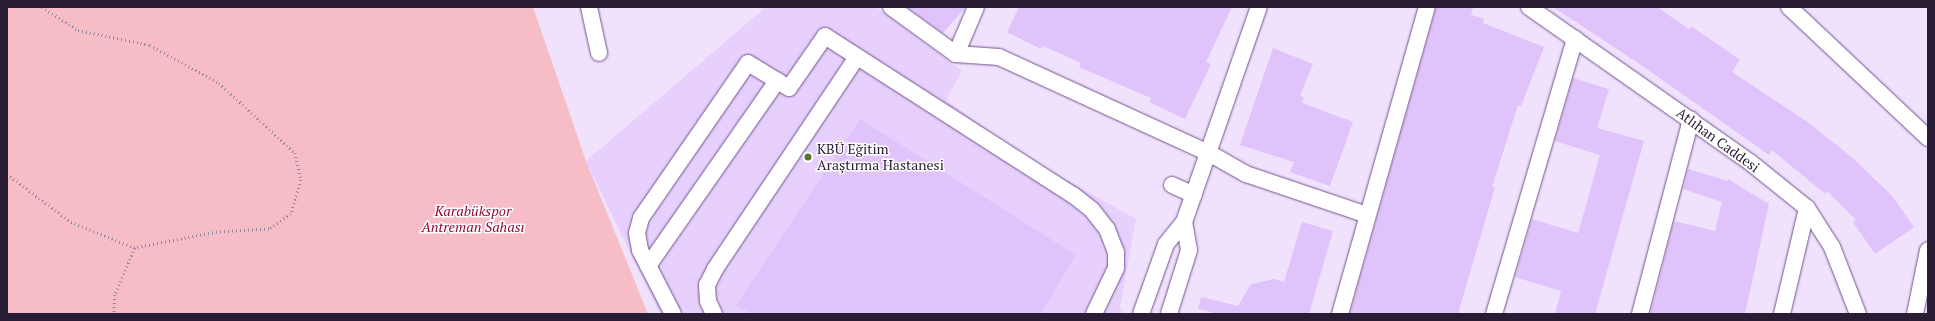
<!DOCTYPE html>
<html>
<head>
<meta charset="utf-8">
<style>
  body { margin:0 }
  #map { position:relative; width:1935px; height:321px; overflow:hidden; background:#f0e2fd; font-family:"PT Serif",serif }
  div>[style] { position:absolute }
  .built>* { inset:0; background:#e7d0fd }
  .green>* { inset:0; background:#f7bdc6 }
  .building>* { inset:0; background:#e0c3fa }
  .path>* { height:2.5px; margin-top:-1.25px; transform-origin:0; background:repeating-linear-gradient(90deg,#9688a3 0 1px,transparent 0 4px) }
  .roads { filter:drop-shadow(0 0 1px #73528e) drop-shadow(0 0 1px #73528e) }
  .minor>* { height:16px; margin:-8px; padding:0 8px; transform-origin:8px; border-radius:8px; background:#fff }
  .dots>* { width:11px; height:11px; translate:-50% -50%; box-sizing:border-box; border:2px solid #fff; border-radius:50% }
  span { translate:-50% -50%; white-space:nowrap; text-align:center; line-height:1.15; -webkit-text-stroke:3px #fff; paint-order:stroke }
  .street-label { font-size:14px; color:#291c35 }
  .poi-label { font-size:14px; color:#291c35 }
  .left { translate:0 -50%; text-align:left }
  .park-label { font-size:14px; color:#92083c; font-style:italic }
  .frame { position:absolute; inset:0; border:8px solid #291c35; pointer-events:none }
</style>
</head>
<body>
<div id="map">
  <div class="built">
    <div style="clip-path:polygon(766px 7px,876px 7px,962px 71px,946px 100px,1019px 153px,1136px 219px,1120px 307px,1123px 314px,660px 314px,586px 161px)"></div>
  </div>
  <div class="green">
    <div style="clip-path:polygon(7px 7px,533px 7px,586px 161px,648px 314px,7px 314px)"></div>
  </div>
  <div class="building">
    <div style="clip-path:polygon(966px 7px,943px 33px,907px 7px)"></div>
    <div style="clip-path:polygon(1019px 7px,1232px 7px,1206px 62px,1211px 64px,1185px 119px,1149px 102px,1151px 98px,1079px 67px,1081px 63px,1043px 46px,1041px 49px,1007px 32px)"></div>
    <div style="clip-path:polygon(1436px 7px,1473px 7px,1471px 15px,1484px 19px,1483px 23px,1544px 47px,1521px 106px,1518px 105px,1492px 187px,1495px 187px,1458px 314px,1355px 314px,1350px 313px)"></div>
    <div style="clip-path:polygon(1553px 7px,1657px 7px,1689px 29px,1691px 26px,1740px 60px,1732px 72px,1809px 123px,1854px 159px,1892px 196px,1914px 227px,1875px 254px,1853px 222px,1856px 220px,1827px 191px,1825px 194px,1772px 150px,1769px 155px,1644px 67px)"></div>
    <div style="clip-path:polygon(1273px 48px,1313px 64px,1300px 96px,1304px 97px,1302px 103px,1353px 122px,1330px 186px,1290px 172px,1294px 162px,1240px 145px)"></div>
    <div style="clip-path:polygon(1573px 78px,1609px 89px,1597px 128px,1644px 141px,1595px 314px,1555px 314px,1561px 291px,1515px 277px,1532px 219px,1578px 233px,1585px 209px,1600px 155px,1555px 141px)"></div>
    <div style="clip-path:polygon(860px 119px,1076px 255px,1041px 314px,751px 314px,736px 305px)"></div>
    <div style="clip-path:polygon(1688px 169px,1728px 181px,1728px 179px,1769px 204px,1745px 314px,1650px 314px,1674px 221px,1715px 231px,1722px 202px,1683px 189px)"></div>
    <div style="clip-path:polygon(1302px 222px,1333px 231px,1309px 314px,1219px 314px,1198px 309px,1201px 297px,1238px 306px,1251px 284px,1274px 279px,1284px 282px)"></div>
  </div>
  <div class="path">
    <div style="left:42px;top:7px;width:43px;rotate:32.6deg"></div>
    <div style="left:78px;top:30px;width:74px;rotate:11.8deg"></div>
    <div style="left:150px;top:45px;width:79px;rotate:28.8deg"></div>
    <div style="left:219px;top:83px;width:103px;rotate:42.6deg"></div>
    <div style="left:295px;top:153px;width:28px;rotate:77deg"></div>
    <div style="left:301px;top:180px;width:35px;rotate:106deg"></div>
    <div style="left:291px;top:214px;width:27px;rotate:146deg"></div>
    <div style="left:269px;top:229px;width:52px;rotate:176.7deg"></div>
    <div style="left:217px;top:232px;width:84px;rotate:169deg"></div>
    <div style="left:135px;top:248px;width:51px;rotate:113.1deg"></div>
    <div style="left:115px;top:295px;width:19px;rotate:93deg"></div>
    <div style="left:7px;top:174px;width:80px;rotate:36.9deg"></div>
    <div style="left:71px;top:222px;width:69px;rotate:22.1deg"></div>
  </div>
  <div class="roads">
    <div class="minor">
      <div style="left:589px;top:7px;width:47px;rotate:77.7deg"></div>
      <div style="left:891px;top:7px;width:80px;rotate:35.9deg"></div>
      <div style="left:956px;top:54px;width:43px;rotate:4deg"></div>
      <div style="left:999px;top:57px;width:231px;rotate:24.6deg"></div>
      <div style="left:1209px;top:153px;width:43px;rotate:29.6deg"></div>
      <div style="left:1246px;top:174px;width:128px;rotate:18.7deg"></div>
      <div style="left:1529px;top:7px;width:271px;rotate:35.1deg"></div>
      <div style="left:1751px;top:163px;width:72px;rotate:38.8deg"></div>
      <div style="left:1807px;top:208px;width:46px;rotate:57.3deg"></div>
      <div style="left:1832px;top:247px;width:72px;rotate:68.8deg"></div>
      <div style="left:1789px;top:7px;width:191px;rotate:43.3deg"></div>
      <div style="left:956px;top:54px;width:51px;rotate:-66.9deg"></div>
      <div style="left:1172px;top:185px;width:24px;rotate:24deg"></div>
      <div style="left:648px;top:266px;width:226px;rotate:-55.1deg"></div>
      <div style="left:673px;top:314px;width:72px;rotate:-117.3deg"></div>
      <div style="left:640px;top:250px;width:17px;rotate:-100deg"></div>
      <div style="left:637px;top:233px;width:16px;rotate:-75deg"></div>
      <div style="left:641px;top:218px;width:188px;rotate:-55.4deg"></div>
      <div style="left:748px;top:63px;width:48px;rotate:31.4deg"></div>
      <div style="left:789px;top:88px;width:63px;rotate:-55.3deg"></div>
      <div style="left:825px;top:36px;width:295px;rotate:32.7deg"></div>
      <div style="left:1073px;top:195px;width:24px;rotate:38deg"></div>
      <div style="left:1092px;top:210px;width:24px;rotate:52deg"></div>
      <div style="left:1107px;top:229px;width:25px;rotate:69deg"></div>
      <div style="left:1116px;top:252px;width:16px;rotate:90deg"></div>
      <div style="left:1116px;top:268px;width:51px;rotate:115.6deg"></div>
      <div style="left:714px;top:314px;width:14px;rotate:-115deg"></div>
      <div style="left:708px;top:301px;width:16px;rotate:-94deg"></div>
      <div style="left:707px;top:285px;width:18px;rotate:-63deg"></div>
      <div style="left:715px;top:269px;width:255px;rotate:-56.2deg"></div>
      <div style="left:1141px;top:314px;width:74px;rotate:-70.3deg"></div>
      <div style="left:1166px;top:244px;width:28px;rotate:-51deg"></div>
      <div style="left:1184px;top:222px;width:228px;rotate:-70.8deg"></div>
      <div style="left:1169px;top:314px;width:67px;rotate:-72.6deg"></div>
      <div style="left:1189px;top:250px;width:28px;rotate:-100deg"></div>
      <div style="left:1340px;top:314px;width:319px;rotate:-74.2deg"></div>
      <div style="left:1494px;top:314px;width:287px;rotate:-73.6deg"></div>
      <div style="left:1640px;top:314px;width:201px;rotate:-75.3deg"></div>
      <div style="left:1782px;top:314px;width:109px;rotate:-76.7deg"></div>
      <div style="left:1915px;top:314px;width:65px;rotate:-78.5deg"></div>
    </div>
  </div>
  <div class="dots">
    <div style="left:808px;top:157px;background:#58772d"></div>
  </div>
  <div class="street-label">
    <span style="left:1718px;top:140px;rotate:36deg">Atlıhan Caddesi</span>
  </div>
  <div class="poi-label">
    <span class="left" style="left:817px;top:157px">KBÜ Eğitim<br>Araştırma Hastanesi</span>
  </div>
  <div class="park-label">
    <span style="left:473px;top:219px">Karabükspor<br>Antreman Sahası</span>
  </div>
  <div class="frame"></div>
</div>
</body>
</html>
